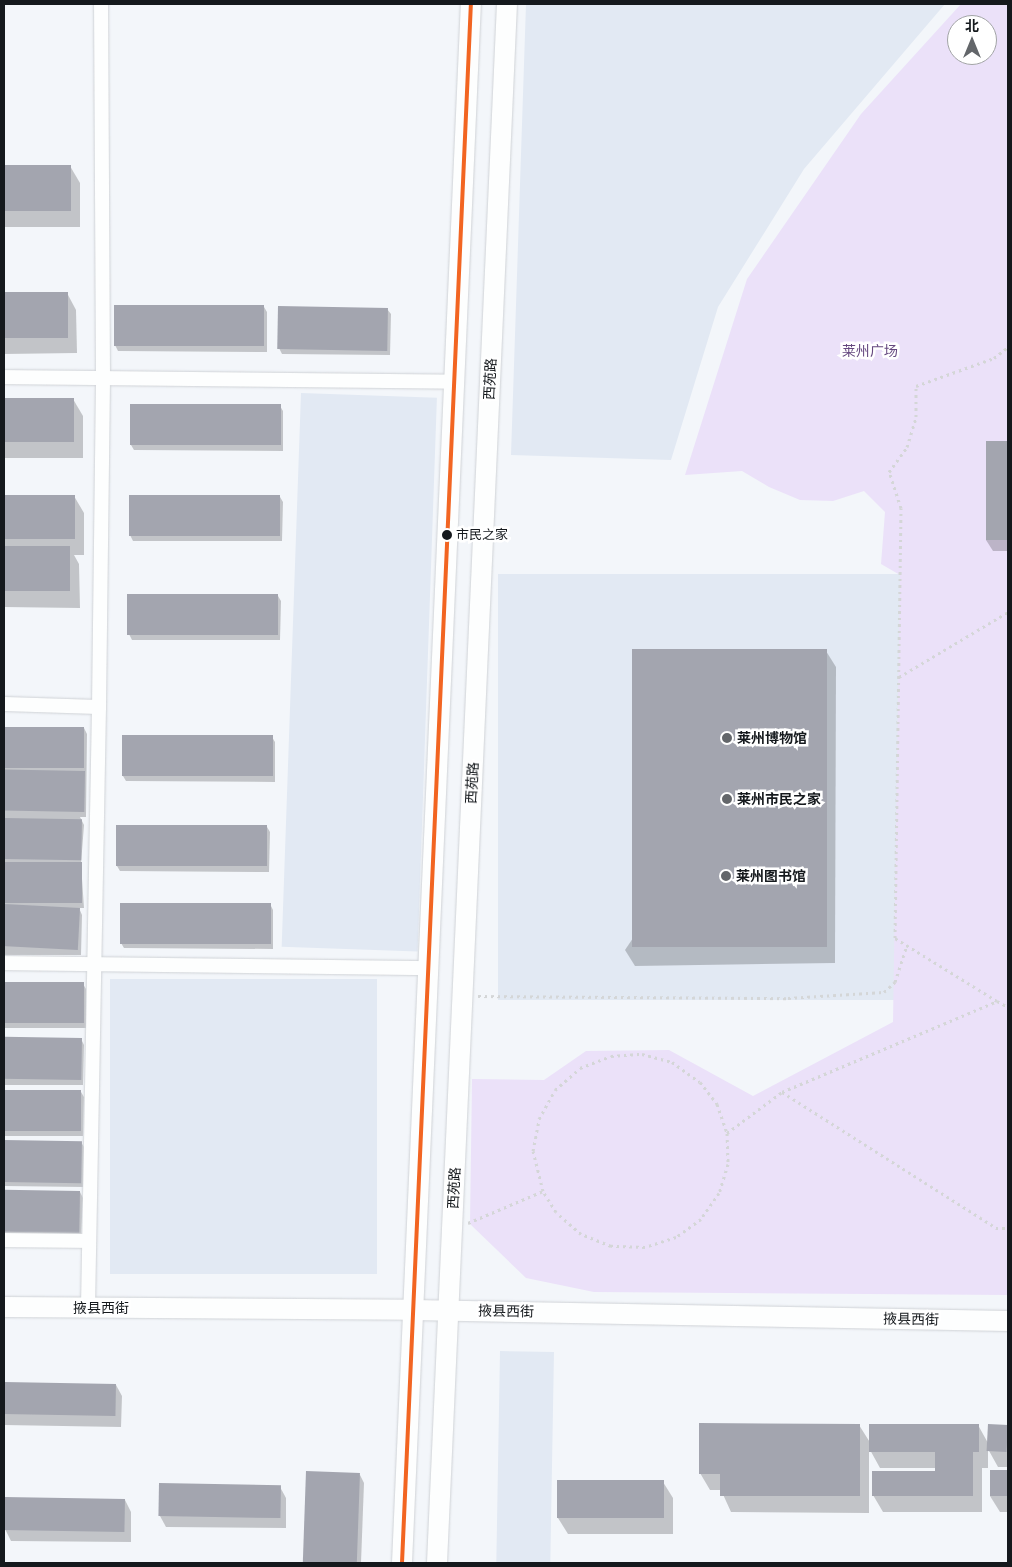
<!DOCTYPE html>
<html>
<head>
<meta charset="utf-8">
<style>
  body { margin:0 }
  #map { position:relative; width:1012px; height:1567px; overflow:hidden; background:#f3f6fa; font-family:"Roboto Condensed","Noto Sans SC",sans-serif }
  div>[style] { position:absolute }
  .built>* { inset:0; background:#e2e9f3; transform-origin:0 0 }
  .green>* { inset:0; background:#ebe1f9 }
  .shadow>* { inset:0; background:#0003 }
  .building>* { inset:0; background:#a3a5af; transform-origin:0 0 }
  .path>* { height:3px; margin-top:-1.5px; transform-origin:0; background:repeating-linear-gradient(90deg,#d4d6d7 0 2.5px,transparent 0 6.5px) }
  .roads { filter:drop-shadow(0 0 1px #cfd2d6) drop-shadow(0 0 1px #cfd2d6) }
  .street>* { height:14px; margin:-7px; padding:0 7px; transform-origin:7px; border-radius:7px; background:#fdfefe }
  .secondary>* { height:20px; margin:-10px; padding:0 10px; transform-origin:10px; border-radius:10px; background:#fdfefe }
  .bus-1>* { height:4px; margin:-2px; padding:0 2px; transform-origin:2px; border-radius:2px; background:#f26522 }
  .dots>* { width:14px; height:14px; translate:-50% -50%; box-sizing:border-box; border:2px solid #fff; border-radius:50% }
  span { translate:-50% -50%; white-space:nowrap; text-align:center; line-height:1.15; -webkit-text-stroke:5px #fff; paint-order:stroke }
  .bus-label { font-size:13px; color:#15191d }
  .left { translate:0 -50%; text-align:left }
  .park-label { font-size:14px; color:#65487f }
  .street-label { font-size:14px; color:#15191d }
  .poi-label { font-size:14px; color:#15191d; font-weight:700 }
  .frame { position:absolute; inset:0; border:5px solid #15191d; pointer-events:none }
  .north { position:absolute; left:947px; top:15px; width:50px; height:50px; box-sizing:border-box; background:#fff; border:1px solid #a1a3a5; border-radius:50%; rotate:0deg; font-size:14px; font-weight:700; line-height:20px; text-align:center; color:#15191d }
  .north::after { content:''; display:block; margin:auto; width:18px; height:22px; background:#63666a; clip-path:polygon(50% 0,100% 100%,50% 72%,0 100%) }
</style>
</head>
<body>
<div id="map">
  <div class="built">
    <div style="clip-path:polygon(526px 4px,945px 4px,804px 169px,718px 307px,671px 460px,511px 455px)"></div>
    <div style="left:301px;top:393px;width:136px;height:554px;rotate:2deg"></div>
    <div style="left:498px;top:574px;width:402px;height:426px"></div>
    <div style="left:110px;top:979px;width:267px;height:295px"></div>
    <div style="left:500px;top:1351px;width:54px;height:212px;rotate:1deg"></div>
  </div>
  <div class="green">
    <div style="clip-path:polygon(evenodd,961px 4px,1008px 4px,1008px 1295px,594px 1292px,526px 1278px,470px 1224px,472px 1079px,544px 1080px,586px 1051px,669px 1050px,753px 1096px,893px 1022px,900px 575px,881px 564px,885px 512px,864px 491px,833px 501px,800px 500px,769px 487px,742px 471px,685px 475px,747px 279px,861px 114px,961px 4px,957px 25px,987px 25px,987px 55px,957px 55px,957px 25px)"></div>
  </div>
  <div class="shadow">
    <div style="clip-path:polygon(70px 166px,80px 183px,80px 227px,4px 227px,4px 167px)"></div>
    <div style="clip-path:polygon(4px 293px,67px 293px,76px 310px,77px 353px,4px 354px)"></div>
    <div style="clip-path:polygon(264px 307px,267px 312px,267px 352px,118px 351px,115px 345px)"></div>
    <div style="clip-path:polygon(387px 309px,391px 314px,390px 355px,282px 354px,279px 348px)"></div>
    <div style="clip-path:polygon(4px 399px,73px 399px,83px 416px,83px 458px,4px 458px)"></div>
    <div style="clip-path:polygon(280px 406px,283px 411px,283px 451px,134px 450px,131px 445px)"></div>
    <div style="clip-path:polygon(987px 442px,1008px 442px,1008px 551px,993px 551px,986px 540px)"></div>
    <div style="clip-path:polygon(4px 496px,74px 496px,84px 513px,84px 555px,74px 555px,79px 564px,80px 608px,4px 607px)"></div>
    <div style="clip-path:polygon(280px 497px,283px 502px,282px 541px,133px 541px,130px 535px)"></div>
    <div style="clip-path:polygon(278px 596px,281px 601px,280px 640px,132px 640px,129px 634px)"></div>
    <div style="clip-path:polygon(826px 651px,836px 667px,835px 963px,635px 966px,625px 950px)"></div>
    <div style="clip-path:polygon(4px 728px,84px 728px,87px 734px,86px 817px,80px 817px,84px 825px,81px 864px,84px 908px,79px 908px,82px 915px,81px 955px,4px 955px)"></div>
    <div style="clip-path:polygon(272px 737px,275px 742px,275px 782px,126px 781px,123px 776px)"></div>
    <div style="clip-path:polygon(267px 827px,270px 832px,269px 872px,120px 871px,117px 866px)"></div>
    <div style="clip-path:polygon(270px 904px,273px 910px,273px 949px,124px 948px,121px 943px)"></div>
    <div style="clip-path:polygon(4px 983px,83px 984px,86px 989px,86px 1028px,4px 1028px)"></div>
    <div style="clip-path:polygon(81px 1039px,84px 1045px,83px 1085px,4px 1085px,4px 1040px)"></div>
    <div style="clip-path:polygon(4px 1091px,81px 1092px,84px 1097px,83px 1136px,4px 1136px)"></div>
    <div style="clip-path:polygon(4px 1142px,81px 1142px,84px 1147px,84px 1187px,4px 1186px)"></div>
    <div style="clip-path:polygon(80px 1192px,83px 1198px,81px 1238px,4px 1238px,4px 1193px)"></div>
    <div style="clip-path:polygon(4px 1383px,116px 1385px,122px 1396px,121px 1427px,4px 1425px)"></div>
    <div style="clip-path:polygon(859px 1425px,871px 1444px,978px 1425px,988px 1443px,989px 1426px,1008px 1426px,1008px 1467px,998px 1467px,988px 1449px,988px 1468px,982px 1468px,982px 1512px,883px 1512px,873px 1495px,937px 1472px,937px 1468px,880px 1468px,869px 1448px,869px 1513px,731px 1512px,721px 1490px,710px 1490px,700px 1473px)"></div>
    <div style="clip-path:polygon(991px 1471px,1008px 1471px,1008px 1512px,1000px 1512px,990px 1496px)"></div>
    <div style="clip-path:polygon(307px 1472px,360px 1475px,364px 1483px,361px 1563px,304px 1563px)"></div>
    <div style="clip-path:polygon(663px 1482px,673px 1498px,673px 1534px,568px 1534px,558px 1518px)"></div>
    <div style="clip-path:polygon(280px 1487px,286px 1498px,286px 1528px,166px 1527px,160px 1516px)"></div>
    <div style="clip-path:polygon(125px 1500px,131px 1512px,131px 1542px,11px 1541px,5px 1529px)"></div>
  </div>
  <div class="building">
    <div style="left:71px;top:165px;width:46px;height:67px;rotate:90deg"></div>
    <div style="left:4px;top:292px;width:64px;height:46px"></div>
    <div style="left:114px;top:305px;width:150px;height:41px"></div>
    <div style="left:278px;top:306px;width:110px;height:43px;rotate:1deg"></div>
    <div style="left:4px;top:398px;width:70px;height:44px"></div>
    <div style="left:130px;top:404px;width:151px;height:41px"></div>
    <div style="left:986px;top:441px;width:22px;height:99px"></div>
    <div style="left:4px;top:495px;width:71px;height:44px"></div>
    <div style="left:129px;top:495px;width:151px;height:41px"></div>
    <div style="left:4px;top:546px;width:66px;height:45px"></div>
    <div style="left:127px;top:594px;width:151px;height:41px"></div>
    <div style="left:827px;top:649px;width:298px;height:195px;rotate:90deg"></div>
    <div style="left:4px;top:727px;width:80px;height:41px"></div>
    <div style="left:122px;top:735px;width:151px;height:41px"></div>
    <div style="left:85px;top:771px;width:41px;height:81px;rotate:91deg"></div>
    <div style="left:4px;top:818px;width:78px;height:41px;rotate:1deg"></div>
    <div style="left:116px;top:825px;width:151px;height:41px"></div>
    <div style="left:4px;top:862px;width:78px;height:41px"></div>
    <div style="left:120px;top:903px;width:151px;height:41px"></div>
    <div style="left:80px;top:908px;width:42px;height:76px;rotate:93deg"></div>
    <div style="left:4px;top:982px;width:80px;height:41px"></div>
    <div style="left:82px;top:1038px;width:42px;height:78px;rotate:91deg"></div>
    <div style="left:4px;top:1090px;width:77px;height:41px"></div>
    <div style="left:4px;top:1140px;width:78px;height:42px;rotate:1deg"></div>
    <div style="left:80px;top:1191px;width:42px;height:76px;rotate:91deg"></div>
    <div style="left:4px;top:1382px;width:112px;height:32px;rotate:1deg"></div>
    <div style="clip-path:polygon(699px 1423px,860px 1424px,860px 1496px,720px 1496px,720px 1474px,699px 1474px)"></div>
    <div style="clip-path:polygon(869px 1424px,979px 1424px,979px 1452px,973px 1452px,973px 1496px,872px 1496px,872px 1471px,935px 1471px,935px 1452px,869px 1452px)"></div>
    <div style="left:988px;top:1424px;width:20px;height:27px;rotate:3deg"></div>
    <div style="left:990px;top:1470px;width:18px;height:26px"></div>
    <div style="left:306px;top:1471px;width:54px;height:92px;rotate:2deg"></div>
    <div style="left:557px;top:1480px;width:107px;height:38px"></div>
    <div style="left:159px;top:1483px;width:122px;height:33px;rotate:1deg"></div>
    <div style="left:4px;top:1497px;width:121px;height:33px;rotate:1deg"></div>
  </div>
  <div class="path">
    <div style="left:899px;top:677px;width:127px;rotate:-30.8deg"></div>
    <div style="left:478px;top:996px;width:310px;rotate:0.4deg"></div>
    <div style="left:788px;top:998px;width:96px;rotate:-3.6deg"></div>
    <div style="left:884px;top:992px;width:15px;rotate:-42deg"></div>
    <div style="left:895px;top:982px;width:39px;rotate:-72deg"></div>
    <div style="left:997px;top:1001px;width:120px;rotate:-148.3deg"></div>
    <div style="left:895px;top:938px;width:430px;rotate:-89.2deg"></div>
    <div style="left:901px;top:508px;width:38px;rotate:-108deg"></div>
    <div style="left:889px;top:472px;width:31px;rotate:-54deg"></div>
    <div style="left:907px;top:447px;width:31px;rotate:-73deg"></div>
    <div style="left:916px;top:417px;width:31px;rotate:-90deg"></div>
    <div style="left:916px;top:386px;width:83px;rotate:-19.7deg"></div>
    <div style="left:994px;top:358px;width:18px;rotate:-38deg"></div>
    <div style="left:782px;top:1092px;width:233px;rotate:-22.9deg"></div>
    <div style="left:997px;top:1001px;width:13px;rotate:29deg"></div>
    <div style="left:727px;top:1133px;width:69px;rotate:-36.7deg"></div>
    <div style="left:782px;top:1092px;width:254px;rotate:32.4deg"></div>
    <div style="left:996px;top:1228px;width:12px"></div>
    <div style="left:468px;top:1223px;width:82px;rotate:-23.1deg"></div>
    <div style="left:543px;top:1191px;width:41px;rotate:-104deg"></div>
    <div style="left:533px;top:1151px;width:33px;rotate:-79deg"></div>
    <div style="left:539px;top:1119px;width:33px;rotate:-61deg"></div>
    <div style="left:555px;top:1090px;width:33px;rotate:-41deg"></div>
    <div style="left:580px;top:1068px;width:33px;rotate:-21deg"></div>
    <div style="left:611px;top:1056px;width:31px;rotate:-4deg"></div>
    <div style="left:642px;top:1054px;width:31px;rotate:15deg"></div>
    <div style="left:672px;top:1062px;width:34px;rotate:36deg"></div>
    <div style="left:700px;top:1082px;width:28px;rotate:52deg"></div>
    <div style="left:717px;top:1104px;width:31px;rotate:71deg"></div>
    <div style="left:727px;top:1133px;width:31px;rotate:88deg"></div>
    <div style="left:728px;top:1164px;width:30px;rotate:107deg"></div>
    <div style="left:719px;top:1193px;width:32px;rotate:125deg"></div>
    <div style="left:701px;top:1219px;width:31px;rotate:144deg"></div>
    <div style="left:676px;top:1237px;width:33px;rotate:162deg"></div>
    <div style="left:645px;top:1247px;width:34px;rotate:-178deg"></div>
    <div style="left:611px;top:1246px;width:32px;rotate:-158deg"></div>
    <div style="left:581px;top:1234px;width:33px;rotate:-139deg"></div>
    <div style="left:556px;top:1212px;width:25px;rotate:-122deg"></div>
  </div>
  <div class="roads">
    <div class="street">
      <div style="left:4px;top:377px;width:450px;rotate:0.6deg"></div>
      <div style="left:4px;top:704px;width:95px;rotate:1.8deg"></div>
      <div style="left:99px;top:707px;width:601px;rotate:91.05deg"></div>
      <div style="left:99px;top:707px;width:329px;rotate:-89.3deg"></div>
      <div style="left:103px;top:378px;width:374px;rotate:-90.3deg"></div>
      <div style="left:4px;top:963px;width:424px;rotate:0.7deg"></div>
      <div style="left:4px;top:1240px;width:85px;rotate:0.7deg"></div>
    </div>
    <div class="secondary">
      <div style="left:4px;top:1307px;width:409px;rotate:0.4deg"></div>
      <div style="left:413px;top:1310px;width:595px;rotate:1.06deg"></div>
      <div style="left:402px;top:1563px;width:1561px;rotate:-87.47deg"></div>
      <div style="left:437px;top:1563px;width:1561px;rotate:-87.43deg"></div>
    </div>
  </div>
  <div class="bus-1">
    <div style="left:402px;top:1563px;width:1561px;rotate:-87.47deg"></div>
  </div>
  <div class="dots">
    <div style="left:447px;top:535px;background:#15191d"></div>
    <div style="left:727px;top:738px;background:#63666a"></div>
    <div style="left:727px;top:799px;background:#63666a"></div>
    <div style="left:726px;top:876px;background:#63666a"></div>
  </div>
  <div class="bus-label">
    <span class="left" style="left:456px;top:535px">市民之家</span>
  </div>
  <div class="park-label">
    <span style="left:870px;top:351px">莱州广场</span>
  </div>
  <div class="street-label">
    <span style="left:490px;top:379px;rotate:-87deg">西苑路</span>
    <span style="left:472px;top:783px;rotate:-87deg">西苑路</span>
    <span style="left:454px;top:1188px;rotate:-87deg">西苑路</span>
    <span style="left:101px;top:1308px">掖县西街</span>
    <span style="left:506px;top:1311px;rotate:1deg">掖县西街</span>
    <span style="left:911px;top:1319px;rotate:1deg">掖县西街</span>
  </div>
  <div class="poi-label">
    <span class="left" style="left:737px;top:738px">莱州博物馆</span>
    <span class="left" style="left:737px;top:799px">莱州市民之家</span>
    <span class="left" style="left:736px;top:876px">莱州图书馆</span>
  </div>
  <div class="frame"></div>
  <div class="north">北</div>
</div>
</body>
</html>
